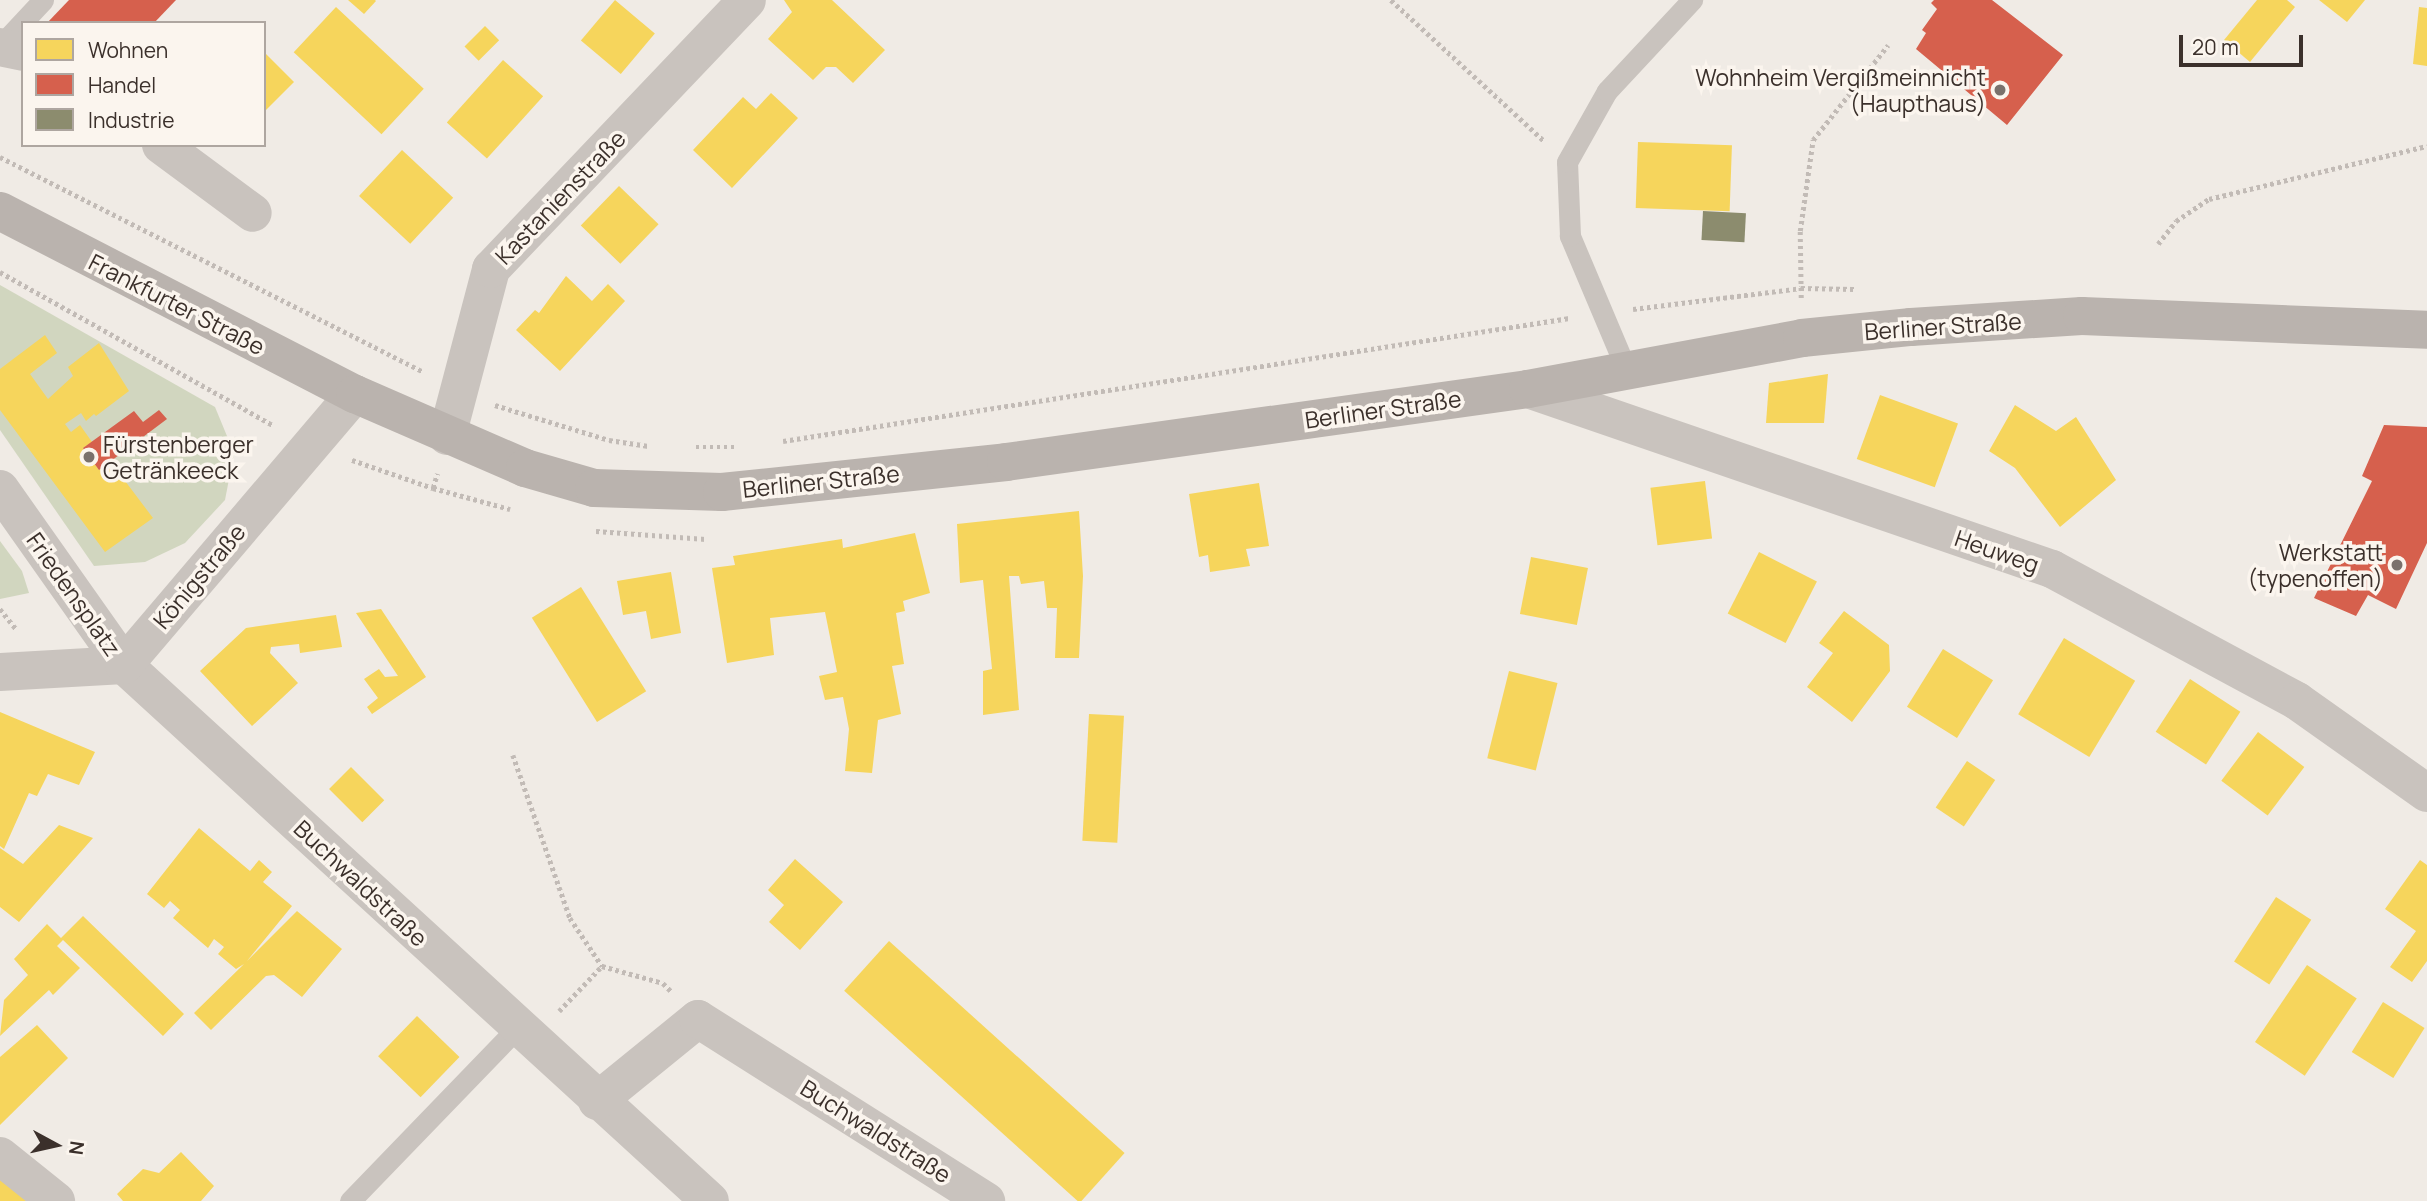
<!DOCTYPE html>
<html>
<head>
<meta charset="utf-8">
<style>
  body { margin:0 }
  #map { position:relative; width:2427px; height:1201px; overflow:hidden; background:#f0ebe5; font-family:Manrope,sans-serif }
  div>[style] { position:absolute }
  .green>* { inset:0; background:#d1d6bf }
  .homes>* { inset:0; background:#f6d55c; transform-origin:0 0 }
  .shops>* { inset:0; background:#d6604d }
  .industry>* { inset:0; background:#8c8c6e; transform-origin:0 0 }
  .path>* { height:4.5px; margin-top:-2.25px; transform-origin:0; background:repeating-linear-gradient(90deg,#c2bbb6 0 3.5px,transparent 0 7px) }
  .service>* { height:21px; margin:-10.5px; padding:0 10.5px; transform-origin:10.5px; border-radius:10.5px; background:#c9c3be }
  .minor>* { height:38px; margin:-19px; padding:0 19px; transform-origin:19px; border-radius:19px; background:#c9c3be }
  .secondary>* { height:38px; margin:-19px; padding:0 19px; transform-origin:19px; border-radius:19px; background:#bab3ae }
  .dots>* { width:19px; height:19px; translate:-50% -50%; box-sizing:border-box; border:4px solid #fbf5ee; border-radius:50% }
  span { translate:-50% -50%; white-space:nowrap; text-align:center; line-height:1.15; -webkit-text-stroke:7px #fbf5ee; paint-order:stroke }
  .poi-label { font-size:23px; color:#3b302b }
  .right { translate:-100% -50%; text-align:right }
  .left { translate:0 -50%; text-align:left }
  .street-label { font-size:23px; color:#3b302b }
  .legend { position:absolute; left:21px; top:21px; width:245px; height:126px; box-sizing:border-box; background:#fbf5ee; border:2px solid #aea6a0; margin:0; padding:9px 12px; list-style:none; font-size:21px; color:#3b302b }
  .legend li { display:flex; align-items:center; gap:14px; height:35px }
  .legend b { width:35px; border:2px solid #aea6a0 }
  .north { position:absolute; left:21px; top:1110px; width:70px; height:70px; -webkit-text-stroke:5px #fbf5ee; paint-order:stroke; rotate:98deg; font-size:19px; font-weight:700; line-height:28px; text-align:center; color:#3b302b }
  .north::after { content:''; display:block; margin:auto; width:24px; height:32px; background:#3b302b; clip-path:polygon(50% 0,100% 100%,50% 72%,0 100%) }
  .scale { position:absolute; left:2179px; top:35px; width:124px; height:32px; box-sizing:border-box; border:4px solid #3b302b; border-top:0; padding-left:9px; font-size:21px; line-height:24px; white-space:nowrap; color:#3b302b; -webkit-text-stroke:5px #fbf5ee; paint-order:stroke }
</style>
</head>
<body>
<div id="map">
  <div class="green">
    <div style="clip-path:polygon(0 285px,215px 407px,234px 453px,225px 500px,185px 543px,145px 562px,94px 566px,0 430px)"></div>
    <div style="clip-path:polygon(0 541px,22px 571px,29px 593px,0 599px)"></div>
  </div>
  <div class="homes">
    <div style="clip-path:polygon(348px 0,375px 0,376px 1px,364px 14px)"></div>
    <div style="left:615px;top:0;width:52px;height:53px;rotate:40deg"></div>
    <div style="clip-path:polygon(784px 0,832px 0,885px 50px,853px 83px,836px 67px,826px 67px,813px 80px,768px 39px,792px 12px)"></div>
    <div style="clip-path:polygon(2257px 0,2287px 0,2295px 7px,2250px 62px,2224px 40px)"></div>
    <div style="clip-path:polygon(2319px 0,2365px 0,2347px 22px)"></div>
    <div style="left:336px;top:7px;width:120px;height:62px;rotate:43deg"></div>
    <div style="clip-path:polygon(2419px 7px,2427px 8px,2427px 66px,2413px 64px)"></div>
    <div style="left:485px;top:26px;width:20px;height:29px;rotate:45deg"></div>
    <div style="clip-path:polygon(264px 52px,294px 82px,264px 112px)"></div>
    <div style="left:503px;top:60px;width:54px;height:84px;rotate:42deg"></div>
    <div style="clip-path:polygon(771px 93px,798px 118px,732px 188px,693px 150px,743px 97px,756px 109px)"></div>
    <div style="left:1638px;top:142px;width:94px;height:66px;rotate:2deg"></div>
    <div style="left:402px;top:150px;width:70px;height:63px;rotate:43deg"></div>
    <div style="left:619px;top:186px;width:55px;height:55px;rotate:44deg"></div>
    <div style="clip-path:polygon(566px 276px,592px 301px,608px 284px,625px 301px,560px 371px,516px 330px,535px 310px,539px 313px)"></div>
    <div style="clip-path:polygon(45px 335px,57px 353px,30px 374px,48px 399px,73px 376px,68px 367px,99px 343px,129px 391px,96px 416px,94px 414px,86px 421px,81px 413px,65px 424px,71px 432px,80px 425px,92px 442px,83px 448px,99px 470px,110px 461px,153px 518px,105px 552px,0 410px,0 369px)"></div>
    <div style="clip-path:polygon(1828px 374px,1824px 423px,1766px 423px,1769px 383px)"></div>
    <div style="left:1880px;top:395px;width:83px;height:68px;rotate:20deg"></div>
    <div style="clip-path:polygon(2015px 405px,2056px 431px,2076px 417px,2116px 480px,2060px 527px,2015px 468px,1989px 451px)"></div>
    <div style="left:1705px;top:481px;width:58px;height:55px;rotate:83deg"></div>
    <div style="clip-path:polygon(1259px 483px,1269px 546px,1246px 549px,1250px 566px,1210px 572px,1208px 555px,1199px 557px,1189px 494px)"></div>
    <div style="clip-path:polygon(1079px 511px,1083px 576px,1079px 658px,1055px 658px,1057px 608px,1047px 608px,1044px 581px,1021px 584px,1019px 576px,1009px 576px,1019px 710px,983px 715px,983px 671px,992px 669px,983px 580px,960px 583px,957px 524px)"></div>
    <div style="clip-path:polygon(915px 533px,930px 593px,903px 601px,905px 611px,896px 613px,904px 664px,892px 666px,901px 714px,878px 720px,872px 773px,845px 771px,849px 729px,843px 697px,825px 700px,819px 676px,837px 672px,825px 612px,770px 618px,774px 655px,727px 663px,712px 568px,735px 565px,733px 556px,842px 539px,843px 548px)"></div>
    <div style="left:1759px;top:552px;width:65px;height:69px;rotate:27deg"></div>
    <div style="left:1531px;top:557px;width:58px;height:58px;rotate:11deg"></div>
    <div style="clip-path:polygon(671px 572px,681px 633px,651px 639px,646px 611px,623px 615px,617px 581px)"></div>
    <div style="left:581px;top:587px;width:123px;height:58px;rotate:58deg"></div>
    <div style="clip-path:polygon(381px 609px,426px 677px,372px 714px,367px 707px,378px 698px,364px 679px,379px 669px,385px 677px,398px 676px,356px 613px)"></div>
    <div style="clip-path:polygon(1844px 611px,1889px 645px,1890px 671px,1852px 722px,1807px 687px,1833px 653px,1819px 643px)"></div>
    <div style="clip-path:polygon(336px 615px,342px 647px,300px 653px,299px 644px,271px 647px,270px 653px,298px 683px,252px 726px,200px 671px,246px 628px)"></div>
    <div style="left:2064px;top:638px;width:83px;height:89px;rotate:31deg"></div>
    <div style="left:1943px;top:649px;width:59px;height:68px;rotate:32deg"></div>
    <div style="left:1509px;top:671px;width:50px;height:90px;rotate:14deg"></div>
    <div style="left:2190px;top:679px;width:60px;height:63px;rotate:33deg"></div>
    <div style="clip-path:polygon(0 712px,95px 752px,79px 785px,48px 774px,37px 796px,29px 793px,4px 849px,0 846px)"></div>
    <div style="left:1089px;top:714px;width:35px;height:127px;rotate:3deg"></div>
    <div style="left:2258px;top:732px;width:58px;height:61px;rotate:37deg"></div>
    <div style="left:1967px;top:761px;width:34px;height:56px;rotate:34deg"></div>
    <div style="left:351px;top:767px;width:47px;height:31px;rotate:45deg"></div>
    <div style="clip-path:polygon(59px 825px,93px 838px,19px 922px,0 907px,0 848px,23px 864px)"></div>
    <div style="clip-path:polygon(199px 828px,250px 871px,259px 860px,272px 872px,263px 882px,292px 906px,247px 961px,297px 911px,342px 949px,302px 997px,274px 975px,266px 976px,211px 1030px,194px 1013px,244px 964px,236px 969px,218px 954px,224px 947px,214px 939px,208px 948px,173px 918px,180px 910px,170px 901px,164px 908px,147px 894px)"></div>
    <div style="clip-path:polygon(795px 859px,843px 902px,800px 950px,769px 922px,784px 905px,768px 890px)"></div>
    <div style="clip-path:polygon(2420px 860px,2427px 865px,2427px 961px,2412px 982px,2390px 967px,2416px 931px,2385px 909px)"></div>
    <div style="left:2276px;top:897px;width:42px;height:77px;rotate:33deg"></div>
    <div style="clip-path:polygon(83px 916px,184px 1014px,163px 1036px,63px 940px,57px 946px,80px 968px,53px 995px,49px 990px,0 1036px,4px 1000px,28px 975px,14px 959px,47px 924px,61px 938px)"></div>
    <div style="left:889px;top:941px;width:317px;height:67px;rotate:42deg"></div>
    <div style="left:2307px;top:965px;width:60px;height:93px;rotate:34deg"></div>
    <div style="left:2383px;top:1002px;width:49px;height:59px;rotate:32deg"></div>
    <div style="left:417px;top:1016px;width:59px;height:56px;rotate:44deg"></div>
    <div style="clip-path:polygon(37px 1025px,68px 1058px,0 1125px,0 1057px)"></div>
    <div style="clip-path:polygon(181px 1152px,214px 1186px,201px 1201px,123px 1201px,117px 1194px,143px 1169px,159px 1173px)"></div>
    <div style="clip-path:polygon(0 1171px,33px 1201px,0 1201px)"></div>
  </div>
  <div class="shops">
    <div style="clip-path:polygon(69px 0,176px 0,154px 23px,47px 23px)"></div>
    <div style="clip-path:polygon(1934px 0,1992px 0,2063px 55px,2007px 125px,1916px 49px,1926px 33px,1922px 30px,1937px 9px,1931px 3px)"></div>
    <div style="clip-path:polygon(159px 410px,167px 419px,99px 470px,83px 448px,134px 411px,143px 422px)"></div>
    <div style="clip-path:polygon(2384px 425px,2427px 427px,2427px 543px,2396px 609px,2368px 595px,2356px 616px,2314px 598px,2372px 481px,2362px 476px)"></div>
  </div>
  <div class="industry">
    <div style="left:1703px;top:211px;width:43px;height:29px;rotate:3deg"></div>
  </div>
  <div class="path">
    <div style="left:1391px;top:0;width:207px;rotate:42.6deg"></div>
    <div style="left:0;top:157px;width:475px;rotate:26.9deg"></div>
    <div style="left:2158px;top:244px;width:29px;rotate:-52deg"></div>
    <div style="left:2176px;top:221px;width:40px;rotate:-34deg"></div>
    <div style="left:2209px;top:199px;width:224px;rotate:-13.7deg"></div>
    <div style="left:0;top:272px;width:314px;rotate:29.3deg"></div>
    <div style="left:1801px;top:298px;width:67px;rotate:-90.9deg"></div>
    <div style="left:1800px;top:231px;width:92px;rotate:-81.9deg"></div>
    <div style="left:1813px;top:140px;width:121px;rotate:-51.7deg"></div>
    <div style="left:1633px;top:309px;width:169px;rotate:-7.1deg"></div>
    <div style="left:1801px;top:288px;width:53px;rotate:1.1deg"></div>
    <div style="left:495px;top:405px;width:119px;rotate:17.1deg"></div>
    <div style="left:609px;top:440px;width:40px;rotate:8.5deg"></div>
    <div style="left:783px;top:441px;width:796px;rotate:-8.89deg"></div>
    <div style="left:696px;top:447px;width:40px"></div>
    <div style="left:352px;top:460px;width:86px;rotate:19.1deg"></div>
    <div style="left:433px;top:488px;width:15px;rotate:-74deg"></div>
    <div style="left:433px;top:488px;width:80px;rotate:15.3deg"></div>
    <div style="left:596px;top:531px;width:110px;rotate:4.2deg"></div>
    <div style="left:0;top:609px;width:27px;rotate:51deg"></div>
    <div style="left:513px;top:755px;width:173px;rotate:70.7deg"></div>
    <div style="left:570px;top:918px;width:58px;rotate:56.3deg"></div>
    <div style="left:602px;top:966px;width:63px;rotate:15.6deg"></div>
    <div style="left:663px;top:983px;width:11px;rotate:45deg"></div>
    <div style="left:559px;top:1011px;width:62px;rotate:-46.3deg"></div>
  </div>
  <div class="service">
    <div style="left:0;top:46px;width:63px;rotate:-46.9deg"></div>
    <div style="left:1627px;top:371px;width:147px;rotate:-112.9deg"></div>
    <div style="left:1570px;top:236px;width:74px;rotate:-92.3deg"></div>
    <div style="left:1567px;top:162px;width:81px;rotate:-60.6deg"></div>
    <div style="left:1607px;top:91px;width:125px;rotate:-47deg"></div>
    <div style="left:350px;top:1201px;width:242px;rotate:-46deg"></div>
  </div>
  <div class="minor">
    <div style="left:0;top:47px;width:24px;rotate:12deg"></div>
    <div style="left:161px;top:145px;width:114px;rotate:36.5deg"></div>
    <div style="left:1528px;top:389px;width:554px;rotate:18.96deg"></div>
    <div style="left:2052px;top:569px;width:278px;rotate:28.3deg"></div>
    <div style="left:2297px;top:701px;width:159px;rotate:35.3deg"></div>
    <div style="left:447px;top:436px;width:173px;rotate:-75.2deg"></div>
    <div style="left:491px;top:269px;width:371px;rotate:-46.4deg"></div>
    <div style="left:0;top:489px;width:215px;rotate:54.8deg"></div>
    <div style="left:124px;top:665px;width:794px;rotate:42.45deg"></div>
    <div style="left:0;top:672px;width:124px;rotate:-3.2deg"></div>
    <div style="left:124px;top:665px;width:356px;rotate:-49.6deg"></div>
    <div style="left:597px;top:1101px;width:130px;rotate:-39.1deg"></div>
    <div style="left:698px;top:1019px;width:341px;rotate:32.3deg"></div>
    <div style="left:0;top:1156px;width:72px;rotate:38.8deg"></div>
  </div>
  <div class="secondary">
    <div style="left:0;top:211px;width:399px;rotate:27.3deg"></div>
    <div style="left:355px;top:394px;width:185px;rotate:23.5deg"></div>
    <div style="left:525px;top:468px;width:72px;rotate:16.2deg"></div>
    <div style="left:594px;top:488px;width:128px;rotate:1.8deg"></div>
    <div style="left:722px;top:492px;width:286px;rotate:-6deg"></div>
    <div style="left:1006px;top:462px;width:527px;rotate:-7.96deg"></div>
    <div style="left:1528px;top:389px;width:279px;rotate:-10.5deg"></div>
    <div style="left:1802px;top:338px;width:110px;rotate:-5.8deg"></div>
    <div style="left:1911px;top:327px;width:171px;rotate:-3.7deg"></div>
    <div style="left:2082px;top:316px;width:345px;rotate:2.3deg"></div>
  </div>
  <div class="dots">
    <div style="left:2000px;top:90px;background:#7a716c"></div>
    <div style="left:89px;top:457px;background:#7a716c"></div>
    <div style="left:2397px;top:565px;background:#7a716c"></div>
  </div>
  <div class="poi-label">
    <span class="right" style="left:1986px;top:90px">Wohnheim Vergißmeinnicht<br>(Haupthaus)</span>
    <span class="left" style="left:103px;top:457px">Fürstenberger<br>Getränkeeck</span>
    <span class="right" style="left:2383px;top:565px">Werkstatt<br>(typenoffen)</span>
  </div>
  <div class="street-label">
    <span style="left:560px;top:197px;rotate:-46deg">Kastanienstraße</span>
    <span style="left:177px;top:304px;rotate:27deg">Frankfurter Straße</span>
    <span style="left:1943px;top:326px;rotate:-4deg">Berliner Straße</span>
    <span style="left:1383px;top:409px;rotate:-8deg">Berliner Straße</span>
    <span style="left:821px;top:481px;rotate:-6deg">Berliner Straße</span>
    <span style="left:1997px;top:551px;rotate:19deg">Heuweg</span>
    <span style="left:199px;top:576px;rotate:-50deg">Königstraße</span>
    <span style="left:74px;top:594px;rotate:55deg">Friedensplatz</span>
    <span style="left:361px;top:883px;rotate:43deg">Buchwaldstraße</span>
    <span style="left:876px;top:1131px;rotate:32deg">Buchwaldstraße</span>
  </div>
  <ul class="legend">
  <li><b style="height:19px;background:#f6d55c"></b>Wohnen</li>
  <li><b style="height:19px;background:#d6604d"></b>Handel</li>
  <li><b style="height:19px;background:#8c8c6e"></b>Industrie</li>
  </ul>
  <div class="north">N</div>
  <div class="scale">20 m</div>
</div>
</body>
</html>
